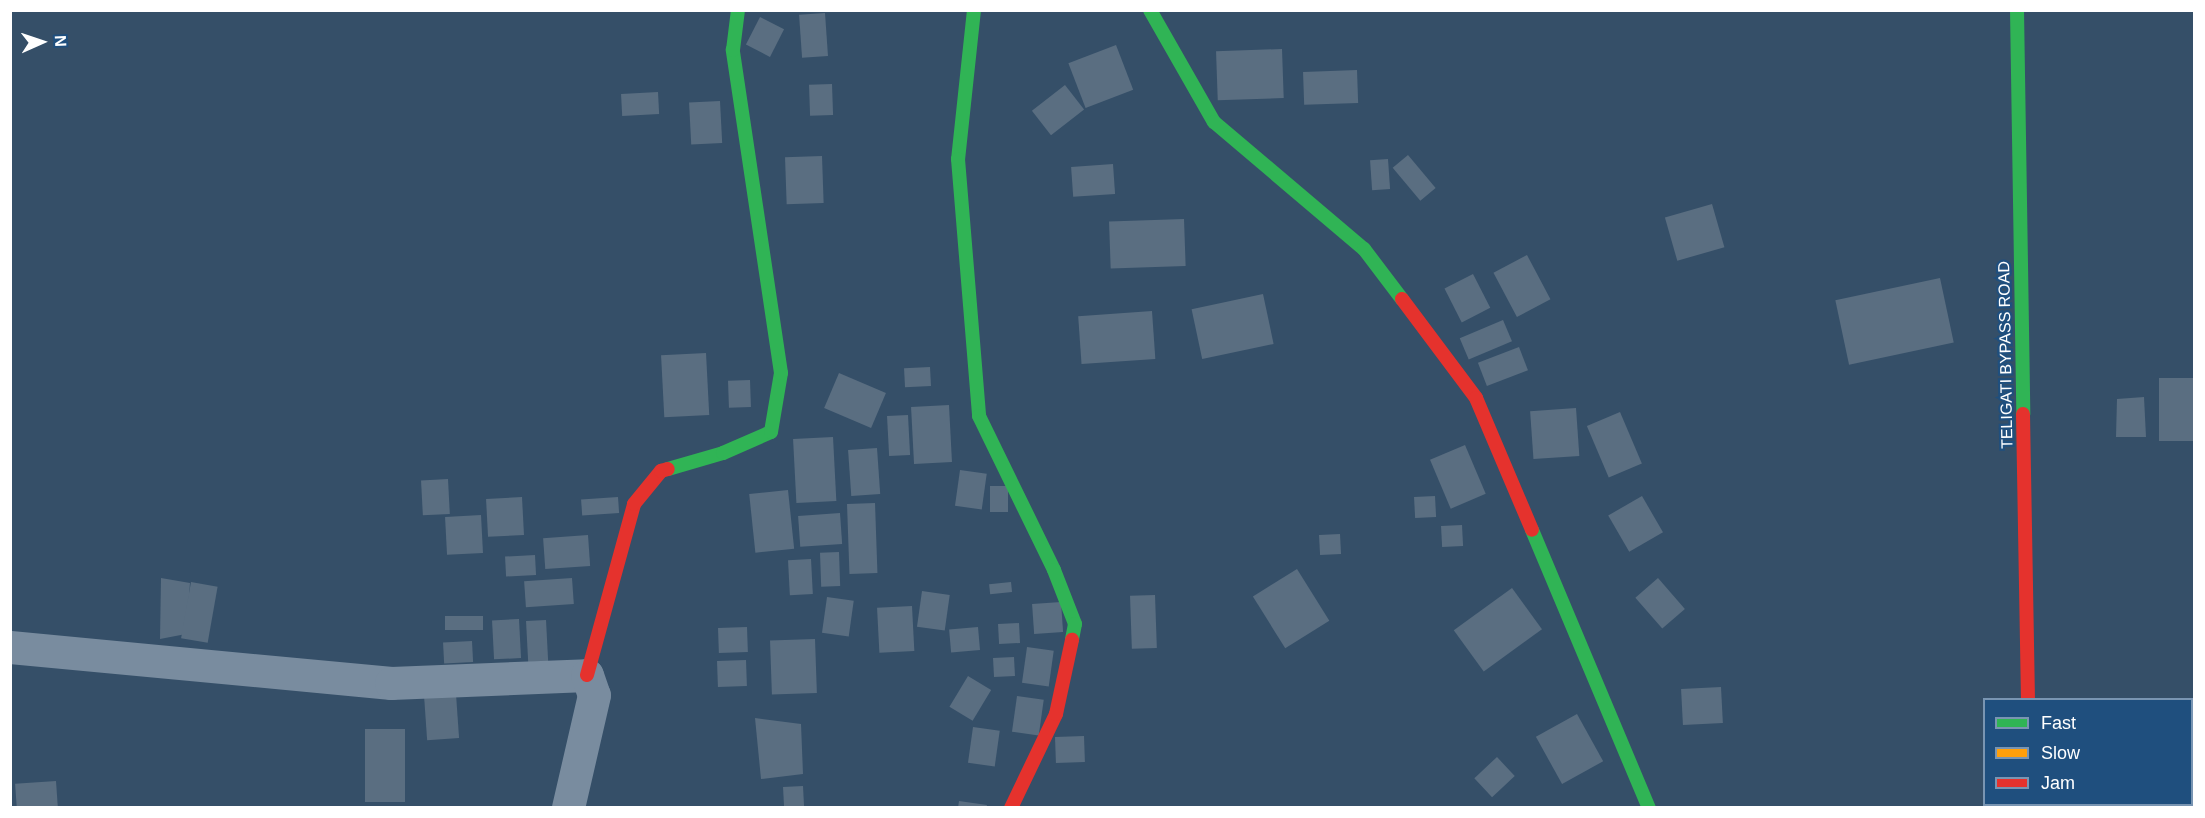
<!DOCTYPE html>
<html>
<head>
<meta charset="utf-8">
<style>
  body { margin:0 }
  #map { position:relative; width:2205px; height:818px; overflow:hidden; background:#354f68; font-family:Helvetica,sans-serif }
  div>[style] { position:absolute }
  .building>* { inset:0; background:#5a6e81; transform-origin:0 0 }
  .street>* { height:33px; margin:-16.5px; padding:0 16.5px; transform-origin:16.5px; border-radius:16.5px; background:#798c9f }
  .fast>* { height:14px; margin:-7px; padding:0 7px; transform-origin:7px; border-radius:7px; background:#30b455 }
  .slow>* { height:14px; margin:-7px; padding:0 7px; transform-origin:7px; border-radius:7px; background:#ff9f0a }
  .jam>* { height:14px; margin:-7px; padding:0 7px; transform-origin:7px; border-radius:7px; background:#e5322d }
  span { translate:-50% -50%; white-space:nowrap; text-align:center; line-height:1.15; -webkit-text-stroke:4.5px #1f4f7e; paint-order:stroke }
  .street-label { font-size:16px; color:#fff }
  .frame { position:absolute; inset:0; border:12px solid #fff; pointer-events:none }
  .legend { position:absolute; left:1983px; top:698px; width:210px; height:108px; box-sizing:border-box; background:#1f4f7e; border:2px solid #7995b2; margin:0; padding:8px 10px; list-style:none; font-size:18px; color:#fff }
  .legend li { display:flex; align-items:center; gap:12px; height:30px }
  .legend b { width:30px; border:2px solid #7995b2 }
  .north { position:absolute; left:12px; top:12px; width:60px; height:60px; -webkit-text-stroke:4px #1f4f7e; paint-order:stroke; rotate:87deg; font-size:16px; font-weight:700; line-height:24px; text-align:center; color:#fff }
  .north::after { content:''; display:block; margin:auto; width:21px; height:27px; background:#fff; clip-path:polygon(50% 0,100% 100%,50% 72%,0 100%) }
</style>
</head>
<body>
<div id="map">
  <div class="building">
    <div style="left:825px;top:13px;width:43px;height:26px;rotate:86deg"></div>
    <div style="left:760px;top:17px;width:27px;height:31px;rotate:27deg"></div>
    <div style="left:1116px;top:45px;width:48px;height:51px;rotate:69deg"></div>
    <div style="left:1282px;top:49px;width:49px;height:66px;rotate:88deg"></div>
    <div style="left:1357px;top:70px;width:33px;height:54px;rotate:88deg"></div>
    <div style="left:832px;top:84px;width:31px;height:23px;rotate:88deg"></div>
    <div style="left:1065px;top:85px;width:31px;height:42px;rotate:52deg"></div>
    <div style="left:658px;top:92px;width:22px;height:37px;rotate:87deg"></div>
    <div style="left:720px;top:101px;width:42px;height:31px;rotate:87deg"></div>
    <div style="left:1408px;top:155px;width:43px;height:20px;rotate:50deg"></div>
    <div style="left:822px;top:156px;width:47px;height:37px;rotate:88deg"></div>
    <div style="left:1388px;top:159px;width:30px;height:18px;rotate:86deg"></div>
    <div style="left:1113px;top:164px;width:30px;height:42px;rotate:86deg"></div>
    <div style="left:1712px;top:204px;width:45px;height:49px;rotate:74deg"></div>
    <div style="left:1184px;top:219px;width:47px;height:75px;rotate:88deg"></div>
    <div style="left:1527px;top:255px;width:50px;height:38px;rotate:62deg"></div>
    <div style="left:1473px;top:274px;width:38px;height:32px;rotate:63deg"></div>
    <div style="left:1940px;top:278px;width:66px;height:107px;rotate:78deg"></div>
    <div style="left:1263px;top:294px;width:51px;height:73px;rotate:78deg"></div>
    <div style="left:1152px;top:311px;width:48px;height:74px;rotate:86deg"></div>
    <div style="left:1503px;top:320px;width:23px;height:47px;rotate:67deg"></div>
    <div style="left:1519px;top:347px;width:25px;height:44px;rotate:69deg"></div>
    <div style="left:706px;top:353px;width:62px;height:45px;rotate:87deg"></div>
    <div style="left:930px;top:367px;width:19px;height:26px;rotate:87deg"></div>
    <div style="left:839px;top:373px;width:51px;height:38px;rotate:23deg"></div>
    <div style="left:2194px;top:378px;width:63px;height:35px;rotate:90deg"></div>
    <div style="left:750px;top:380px;width:27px;height:22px;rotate:88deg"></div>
    <div style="clip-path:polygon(2144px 397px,2146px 437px,2116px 437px,2117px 399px)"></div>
    <div style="left:949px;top:405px;width:57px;height:38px;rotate:87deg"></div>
    <div style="left:1576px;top:408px;width:48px;height:46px;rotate:86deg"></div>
    <div style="left:1620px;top:412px;width:56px;height:36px;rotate:67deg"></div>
    <div style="left:908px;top:415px;width:40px;height:21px;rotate:87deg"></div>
    <div style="left:833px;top:437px;width:64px;height:40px;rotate:87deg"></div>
    <div style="left:1465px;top:445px;width:53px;height:38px;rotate:67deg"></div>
    <div style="left:877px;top:448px;width:46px;height:29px;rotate:86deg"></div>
    <div style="left:960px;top:470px;width:27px;height:36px;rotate:8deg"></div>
    <div style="left:448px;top:479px;width:35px;height:27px;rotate:87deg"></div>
    <div style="left:990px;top:486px;width:18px;height:26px"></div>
    <div style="left:788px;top:490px;width:59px;height:39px;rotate:84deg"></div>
    <div style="left:1435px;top:496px;width:21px;height:21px;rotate:87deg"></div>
    <div style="left:1642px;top:496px;width:42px;height:39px;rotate:60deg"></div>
    <div style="left:522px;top:497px;width:38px;height:36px;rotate:87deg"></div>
    <div style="left:618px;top:497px;width:16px;height:37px;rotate:86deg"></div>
    <div style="left:875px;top:503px;width:70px;height:28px;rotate:88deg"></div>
    <div style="left:840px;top:513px;width:31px;height:42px;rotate:86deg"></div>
    <div style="left:481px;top:515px;width:38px;height:36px;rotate:87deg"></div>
    <div style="left:1462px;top:525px;width:21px;height:21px;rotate:87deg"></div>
    <div style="left:1340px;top:534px;width:20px;height:21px;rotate:87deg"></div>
    <div style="left:588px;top:535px;width:31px;height:45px;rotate:86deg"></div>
    <div style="left:839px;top:552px;width:34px;height:19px;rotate:88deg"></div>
    <div style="left:535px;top:555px;width:20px;height:30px;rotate:87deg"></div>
    <div style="left:811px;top:559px;width:35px;height:23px;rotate:87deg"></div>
    <div style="left:1297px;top:569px;width:61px;height:52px;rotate:58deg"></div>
    <div style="clip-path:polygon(161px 578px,190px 583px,186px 634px,160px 639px)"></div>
    <div style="left:572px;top:578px;width:26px;height:48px;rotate:86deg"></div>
    <div style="left:1658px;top:578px;width:41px;height:30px;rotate:49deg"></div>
    <div style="left:191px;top:582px;width:27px;height:57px;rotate:10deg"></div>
    <div style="left:1011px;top:582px;width:10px;height:22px;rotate:84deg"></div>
    <div style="left:1512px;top:588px;width:51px;height:72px;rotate:54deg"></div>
    <div style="left:922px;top:591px;width:28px;height:36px;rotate:8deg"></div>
    <div style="left:1155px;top:595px;width:53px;height:25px;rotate:88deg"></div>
    <div style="left:827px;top:597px;width:27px;height:36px;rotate:8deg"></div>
    <div style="left:1061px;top:602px;width:30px;height:29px;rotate:86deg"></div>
    <div style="left:912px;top:606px;width:45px;height:35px;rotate:87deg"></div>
    <div style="left:483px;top:616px;width:14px;height:38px;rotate:90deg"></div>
    <div style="left:519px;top:619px;width:39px;height:27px;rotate:87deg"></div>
    <div style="left:546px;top:620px;width:41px;height:20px;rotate:87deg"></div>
    <div style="left:1019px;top:623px;width:20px;height:21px;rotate:87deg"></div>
    <div style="left:747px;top:627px;width:25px;height:29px;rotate:88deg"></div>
    <div style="left:978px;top:627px;width:23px;height:29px;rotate:85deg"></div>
    <div style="left:815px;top:639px;width:54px;height:45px;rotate:88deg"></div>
    <div style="left:472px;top:641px;width:21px;height:29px;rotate:87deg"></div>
    <div style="left:1027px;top:647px;width:27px;height:36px;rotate:8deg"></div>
    <div style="left:1014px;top:657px;width:19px;height:21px;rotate:87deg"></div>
    <div style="left:746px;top:660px;width:26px;height:29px;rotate:88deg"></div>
    <div style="left:968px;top:676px;width:27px;height:36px;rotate:31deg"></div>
    <div style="left:1721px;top:687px;width:36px;height:40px;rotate:87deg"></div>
    <div style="left:456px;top:694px;width:44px;height:32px;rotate:86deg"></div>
    <div style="left:1017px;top:696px;width:27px;height:36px;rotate:8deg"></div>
    <div style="left:1577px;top:714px;width:54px;height:47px;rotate:61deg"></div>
    <div style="clip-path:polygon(755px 718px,801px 724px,803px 774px,761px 779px)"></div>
    <div style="left:973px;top:727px;width:27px;height:36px;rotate:8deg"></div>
    <div style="left:365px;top:729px;width:40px;height:73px"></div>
    <div style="left:1084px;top:736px;width:26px;height:29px;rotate:88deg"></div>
    <div style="clip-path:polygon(2192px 741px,2194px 741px,2192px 783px)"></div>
    <div style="left:1497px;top:757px;width:26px;height:31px;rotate:47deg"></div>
    <div style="left:56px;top:781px;width:27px;height:41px;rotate:86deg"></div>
    <div style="left:803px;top:786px;width:22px;height:20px;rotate:87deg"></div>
    <div style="clip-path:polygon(959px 801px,987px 805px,986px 808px,958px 808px)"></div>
  </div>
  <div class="street">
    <div style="left:10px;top:647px;width:383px;rotate:5.4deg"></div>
    <div style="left:391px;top:683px;width:196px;rotate:-2.3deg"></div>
    <div style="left:587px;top:675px;width:21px;rotate:71deg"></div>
    <div style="left:594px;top:695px;width:116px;rotate:103deg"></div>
  </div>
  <div class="fast">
    <div style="left:974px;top:10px;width:150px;rotate:96.1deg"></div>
    <div style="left:958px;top:159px;width:258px;rotate:85.3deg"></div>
    <div style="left:979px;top:416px;width:171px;rotate:64deg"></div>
    <div style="left:1054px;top:570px;width:58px;rotate:68.7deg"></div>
    <div style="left:1075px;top:624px;width:16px;rotate:101deg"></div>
    <div style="left:1150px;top:10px;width:129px;rotate:60.3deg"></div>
    <div style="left:1214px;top:122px;width:197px;rotate:40.3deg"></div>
    <div style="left:1364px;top:249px;width:63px;rotate:52.8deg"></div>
    <div style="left:2017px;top:10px;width:404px;rotate:89.1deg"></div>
    <div style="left:668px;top:469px;width:57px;rotate:-16.2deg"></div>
    <div style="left:723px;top:453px;width:52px;rotate:-23.6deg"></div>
    <div style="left:771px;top:432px;width:60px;rotate:-80.4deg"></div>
    <div style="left:781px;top:373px;width:327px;rotate:-98.5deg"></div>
    <div style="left:733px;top:50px;width:40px;rotate:-82.9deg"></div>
    <div style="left:1532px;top:530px;width:302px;rotate:67.2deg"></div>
  </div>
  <div class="slow">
    <div style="left:2030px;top:804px;width:4px;rotate:90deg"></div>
  </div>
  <div class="jam">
    <div style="left:1402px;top:299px;width:124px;rotate:53.2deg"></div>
    <div style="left:1476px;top:398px;width:143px;rotate:67deg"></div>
    <div style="left:2023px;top:414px;width:286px;rotate:89deg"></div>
    <div style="left:587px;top:675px;width:177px;rotate:-74.6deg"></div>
    <div style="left:634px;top:504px;width:43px;rotate:-50.7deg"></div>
    <div style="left:661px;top:471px;width:7px;rotate:-16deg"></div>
    <div style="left:1011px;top:808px;width:104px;rotate:-64.4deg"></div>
    <div style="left:1056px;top:714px;width:76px;rotate:-77.8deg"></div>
  </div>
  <div class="street-label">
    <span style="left:2006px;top:355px;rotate:-91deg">TELIGATI BYPASS ROAD</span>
  </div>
  <div class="frame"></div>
  <ul class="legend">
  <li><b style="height:8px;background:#30b455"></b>Fast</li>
  <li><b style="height:8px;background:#ff9f0a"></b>Slow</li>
  <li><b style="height:8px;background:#e5322d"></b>Jam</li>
  </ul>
  <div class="north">N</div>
</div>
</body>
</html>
